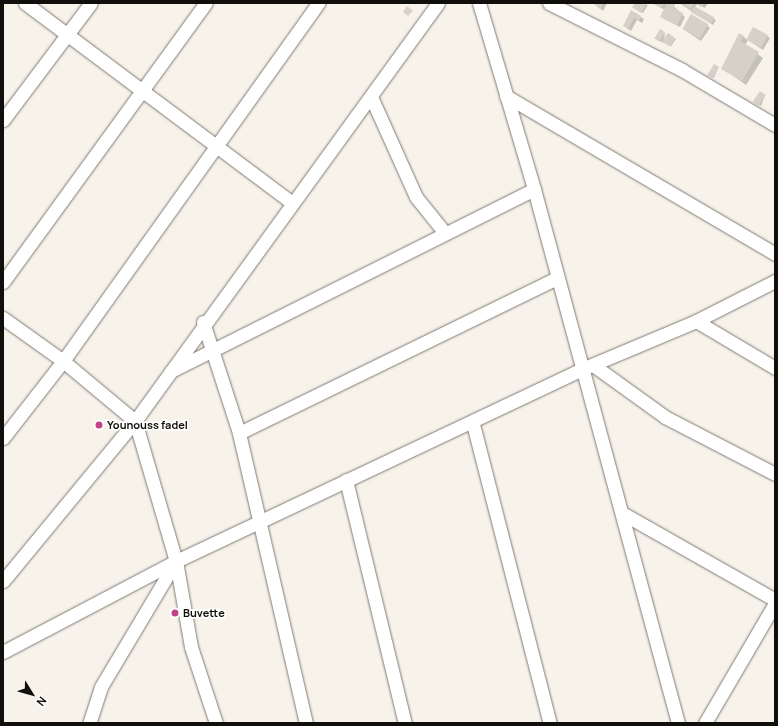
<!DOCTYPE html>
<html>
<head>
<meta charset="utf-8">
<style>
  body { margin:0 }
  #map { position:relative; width:778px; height:726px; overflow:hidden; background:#f7f2ea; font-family:Manrope,sans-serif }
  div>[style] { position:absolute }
  .shadow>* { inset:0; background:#0003 }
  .building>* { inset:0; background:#d5d0c8; transform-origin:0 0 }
  .roads { filter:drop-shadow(0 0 1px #7e7a73) drop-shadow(0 0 1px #7e7a73) }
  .minor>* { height:13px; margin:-6.5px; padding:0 6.5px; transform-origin:6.5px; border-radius:6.5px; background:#fff }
  .dots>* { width:11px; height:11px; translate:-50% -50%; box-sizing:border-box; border:2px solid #fff; border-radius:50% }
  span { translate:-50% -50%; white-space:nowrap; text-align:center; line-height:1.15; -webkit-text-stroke:3.5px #fff; paint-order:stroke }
  .poi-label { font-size:11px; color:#110f0c; font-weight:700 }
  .left { translate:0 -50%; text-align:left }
  .frame { position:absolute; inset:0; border:4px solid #110f0c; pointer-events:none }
  .north { position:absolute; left:12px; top:674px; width:40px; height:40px; -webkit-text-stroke:3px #fff; paint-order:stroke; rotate:127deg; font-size:11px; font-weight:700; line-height:16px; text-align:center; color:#110f0c }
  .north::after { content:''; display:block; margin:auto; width:14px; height:18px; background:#110f0c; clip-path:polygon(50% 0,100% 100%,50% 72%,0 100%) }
</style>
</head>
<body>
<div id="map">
  <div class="shadow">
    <div style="clip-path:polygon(594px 3px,607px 3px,603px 11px)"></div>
    <div style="clip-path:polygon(636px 3px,648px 5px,643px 13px,634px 8px)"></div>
    <div style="clip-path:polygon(652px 3px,670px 3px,682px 14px,685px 17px,680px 27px,664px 19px,661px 16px,665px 10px)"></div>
    <div style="clip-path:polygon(679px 3px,708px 3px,705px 8px,697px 4px,695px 7px,716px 20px,713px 25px)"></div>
    <div style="clip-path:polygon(632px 12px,644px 19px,642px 23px,637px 20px,631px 31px,624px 26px)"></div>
    <div style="clip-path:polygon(707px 25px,710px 28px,701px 41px,683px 29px)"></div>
    <div style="clip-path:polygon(754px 28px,770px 38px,763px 50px,748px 40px,745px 45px,763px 58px,746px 85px,722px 68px,743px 36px,747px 40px)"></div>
    <div style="clip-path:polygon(665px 33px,664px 40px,668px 34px,676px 39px,671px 46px,657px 40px)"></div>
    <div style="clip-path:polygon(718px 68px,714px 78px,710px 76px)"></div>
    <div style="clip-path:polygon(765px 95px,761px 106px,756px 103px)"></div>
  </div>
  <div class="building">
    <div style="clip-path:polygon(593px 3px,603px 3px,600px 9px)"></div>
    <div style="clip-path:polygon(635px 3px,647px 3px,641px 13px,632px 7px)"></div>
    <div style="clip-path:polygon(653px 3px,664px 3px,661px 8px)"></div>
    <div style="clip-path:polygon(667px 3px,675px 4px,673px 8px,683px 13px,677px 25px,660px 17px)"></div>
    <div style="clip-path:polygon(680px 3px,704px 3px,701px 7px,694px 3px,691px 9px)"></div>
    <div style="clip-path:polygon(407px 6px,413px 11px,408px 16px,403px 12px)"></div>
    <div style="left:694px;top:6px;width:23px;height:7px;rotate:29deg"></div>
    <div style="clip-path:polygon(631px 10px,641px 16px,639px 21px,634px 18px,628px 29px,623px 26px)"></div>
    <div style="left:691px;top:14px;width:20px;height:17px;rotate:30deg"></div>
    <div style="left:753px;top:27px;width:17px;height:14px;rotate:28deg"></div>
    <div style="left:660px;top:29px;width:6px;height:11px;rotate:31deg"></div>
    <div style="left:668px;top:33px;width:9px;height:10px;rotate:36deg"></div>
    <div style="clip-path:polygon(739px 33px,744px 36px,740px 41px,759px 52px,742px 81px,721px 69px)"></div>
    <div style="left:714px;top:64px;width:6px;height:13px;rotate:31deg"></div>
    <div style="left:760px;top:91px;width:7px;height:13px;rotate:34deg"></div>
  </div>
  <div class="roads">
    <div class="minor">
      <div style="left:25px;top:3px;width:332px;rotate:36.8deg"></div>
      <div style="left:479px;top:3px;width:194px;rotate:73.5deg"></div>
      <div style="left:534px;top:189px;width:553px;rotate:74.91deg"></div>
      <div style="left:549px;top:3px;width:149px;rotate:26.7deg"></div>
      <div style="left:682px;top:70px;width:108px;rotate:30.6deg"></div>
      <div style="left:506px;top:96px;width:312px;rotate:30.4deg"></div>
      <div style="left:372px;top:99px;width:107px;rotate:65.8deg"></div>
      <div style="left:416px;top:197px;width:46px;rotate:51.1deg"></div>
      <div style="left:3px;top:120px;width:146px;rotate:-53.1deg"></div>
      <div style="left:3px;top:282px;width:345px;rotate:-54deg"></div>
      <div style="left:3px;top:318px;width:74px;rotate:35.6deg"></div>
      <div style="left:63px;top:361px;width:94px;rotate:39.8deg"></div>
      <div style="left:135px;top:421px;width:146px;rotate:73.7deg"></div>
      <div style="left:176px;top:561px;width:147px;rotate:120.8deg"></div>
      <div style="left:101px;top:687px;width:38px;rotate:108deg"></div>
      <div style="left:696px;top:321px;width:92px;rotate:30.7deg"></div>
      <div style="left:203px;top:322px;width:117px;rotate:72deg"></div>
      <div style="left:239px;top:433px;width:298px;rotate:77deg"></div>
      <div style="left:593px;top:365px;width:89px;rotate:35.8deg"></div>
      <div style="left:665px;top:417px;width:124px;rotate:27.4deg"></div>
      <div style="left:171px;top:371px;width:406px;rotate:-26.6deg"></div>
      <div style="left:473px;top:424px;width:309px;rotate:75.6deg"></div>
      <div style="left:239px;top:433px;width:354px;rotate:-26deg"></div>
      <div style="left:3px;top:438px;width:98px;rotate:-52.1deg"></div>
      <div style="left:63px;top:361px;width:440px;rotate:-54.5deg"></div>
      <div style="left:346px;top:480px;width:250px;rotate:76.4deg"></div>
      <div style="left:622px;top:513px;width:176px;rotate:29.6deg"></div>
      <div style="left:176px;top:561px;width:87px;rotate:80.1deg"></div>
      <div style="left:191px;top:647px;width:80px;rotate:71.8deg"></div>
      <div style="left:3px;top:581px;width:207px;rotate:-50.5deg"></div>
      <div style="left:135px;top:421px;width:516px;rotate:-54.06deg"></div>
      <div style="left:3px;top:652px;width:195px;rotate:-27.7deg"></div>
      <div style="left:176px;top:561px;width:449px;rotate:-25.3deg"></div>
      <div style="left:582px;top:369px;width:124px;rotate:-22.8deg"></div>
      <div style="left:696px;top:321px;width:89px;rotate:-26.9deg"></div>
      <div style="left:705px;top:723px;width:139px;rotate:-59.7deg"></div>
    </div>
  </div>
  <div class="dots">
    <div style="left:99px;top:425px;background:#c5428a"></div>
    <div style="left:175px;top:613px;background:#c5428a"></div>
  </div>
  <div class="poi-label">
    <span class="left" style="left:107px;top:425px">Younouss fadel</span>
    <span class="left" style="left:183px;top:613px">Buvette</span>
  </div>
  <div class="frame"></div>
  <div class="north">N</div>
</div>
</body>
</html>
